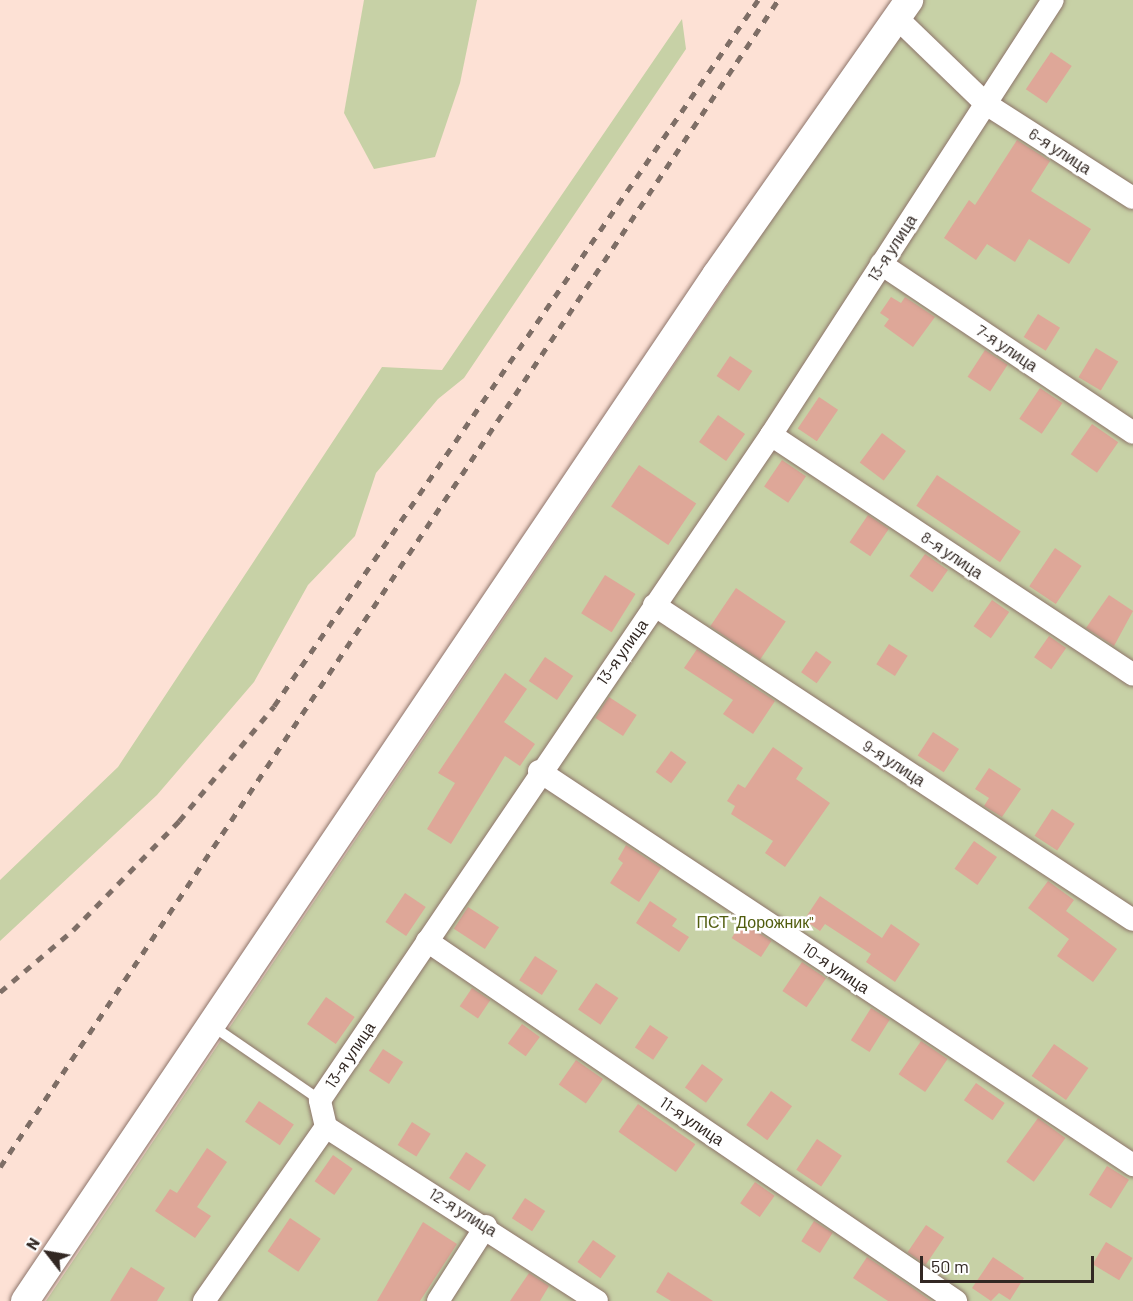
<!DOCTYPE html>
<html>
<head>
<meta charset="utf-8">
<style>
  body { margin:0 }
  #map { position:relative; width:1133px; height:1301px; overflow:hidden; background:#fde1d5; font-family:Barlow,sans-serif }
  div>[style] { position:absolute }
  .green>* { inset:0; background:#c7d1a6 }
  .building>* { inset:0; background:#dea798; transform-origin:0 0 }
  .roads { filter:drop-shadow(0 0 2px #8d746a) drop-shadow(0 0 2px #8d746a) }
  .service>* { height:10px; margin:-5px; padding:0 5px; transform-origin:5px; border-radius:5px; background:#fff }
  .minor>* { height:22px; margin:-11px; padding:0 11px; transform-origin:11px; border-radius:11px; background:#fff }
  .tertiary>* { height:28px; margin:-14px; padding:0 14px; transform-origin:14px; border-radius:14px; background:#fff }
  .rail>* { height:4.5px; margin-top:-2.25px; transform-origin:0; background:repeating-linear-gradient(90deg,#7e6e66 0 8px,transparent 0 16px) }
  span { translate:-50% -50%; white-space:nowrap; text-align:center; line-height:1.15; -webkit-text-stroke:5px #fff; paint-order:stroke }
  .street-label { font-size:16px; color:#322823 }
  .park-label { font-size:16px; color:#515d0e }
  .north { position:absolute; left:18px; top:1223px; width:60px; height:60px; -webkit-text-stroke:4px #fff; paint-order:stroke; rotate:301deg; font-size:16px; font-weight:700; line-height:24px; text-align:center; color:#322823 }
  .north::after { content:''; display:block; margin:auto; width:21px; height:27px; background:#322823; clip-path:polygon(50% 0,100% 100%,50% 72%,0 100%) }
  .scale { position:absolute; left:920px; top:1256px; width:174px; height:27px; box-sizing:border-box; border:3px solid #322823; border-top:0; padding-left:8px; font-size:18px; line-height:21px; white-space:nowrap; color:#322823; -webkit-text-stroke:4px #fff; paint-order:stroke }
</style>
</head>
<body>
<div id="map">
  <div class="green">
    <div style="clip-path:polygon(364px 0,477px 0,460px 83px,435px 157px,374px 169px,344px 113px)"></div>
    <div style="clip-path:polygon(919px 0,1133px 0,1133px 1301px,46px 1301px)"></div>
    <div style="clip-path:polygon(682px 19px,686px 49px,464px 378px,438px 399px,376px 473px,355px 536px,308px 585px,254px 682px,157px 795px,0 941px,0 880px,118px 767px,382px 367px,442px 370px)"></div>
  </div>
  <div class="building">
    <div style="left:1051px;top:52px;width:25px;height:45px;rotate:34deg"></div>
    <div style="clip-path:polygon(1017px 140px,1050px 161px,1031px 191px,1091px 229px,1069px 264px,1029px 239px,1015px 262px,987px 244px,976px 260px,944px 238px,969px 200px,975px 205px)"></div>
    <div style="clip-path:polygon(891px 297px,901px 303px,905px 297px,935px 317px,913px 347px,884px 326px,889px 319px,880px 313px)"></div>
    <div style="left:1038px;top:314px;width:26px;height:27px;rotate:32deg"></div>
    <div style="left:1096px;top:348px;width:26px;height:34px;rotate:31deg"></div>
    <div style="left:985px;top:350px;width:27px;height:32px;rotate:33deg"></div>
    <div style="left:730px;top:356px;width:27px;height:24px;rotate:34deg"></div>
    <div style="left:1040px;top:388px;width:27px;height:37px;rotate:34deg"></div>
    <div style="left:819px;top:397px;width:23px;height:38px;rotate:34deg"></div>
    <div style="left:718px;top:415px;width:33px;height:33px;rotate:35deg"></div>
    <div style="left:1092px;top:424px;width:32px;height:37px;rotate:35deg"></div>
    <div style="left:882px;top:433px;width:30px;height:37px;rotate:37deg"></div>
    <div style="left:782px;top:460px;width:29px;height:32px;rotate:34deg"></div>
    <div style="left:639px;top:465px;width:69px;height:50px;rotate:34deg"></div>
    <div style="left:937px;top:475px;width:101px;height:37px;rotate:34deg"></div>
    <div style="left:868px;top:515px;width:25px;height:33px;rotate:34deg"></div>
    <div style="left:1055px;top:548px;width:32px;height:46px;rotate:34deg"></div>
    <div style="left:925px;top:554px;width:28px;height:27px;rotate:35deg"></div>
    <div style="left:605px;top:575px;width:36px;height:45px;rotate:32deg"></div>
    <div style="left:736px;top:588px;width:60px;height:46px;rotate:34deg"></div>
    <div style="clip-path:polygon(1109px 595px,1133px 611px,1114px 646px,1086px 628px)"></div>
    <div style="left:992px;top:600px;width:21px;height:32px;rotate:35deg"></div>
    <div style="left:1049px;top:636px;width:21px;height:26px;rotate:35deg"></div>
    <div style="left:889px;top:644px;width:22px;height:24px;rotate:32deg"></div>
    <div style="clip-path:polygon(697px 649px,775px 701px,753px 734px,723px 714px,733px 700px,684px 668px)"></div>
    <div style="left:816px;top:651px;width:19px;height:26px;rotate:35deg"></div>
    <div style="left:545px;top:657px;width:34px;height:29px;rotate:34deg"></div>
    <div style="clip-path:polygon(505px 673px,527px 689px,504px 722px,535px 744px,520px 766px,505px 756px,451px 844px,427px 829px,455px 783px,438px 773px)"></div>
    <div style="left:609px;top:697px;width:33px;height:25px;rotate:33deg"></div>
    <div style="left:933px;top:732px;width:31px;height:28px;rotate:33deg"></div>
    <div style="clip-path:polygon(773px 747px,803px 768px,796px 779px,830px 803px,785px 867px,765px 853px,773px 841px,731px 814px,735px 806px,727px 801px,738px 784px,745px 788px)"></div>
    <div style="left:671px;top:751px;width:19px;height:26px;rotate:36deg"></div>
    <div style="clip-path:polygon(989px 768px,1021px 789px,1002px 817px,984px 806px,989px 798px,975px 789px)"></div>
    <div style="left:1052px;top:809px;width:27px;height:32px;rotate:33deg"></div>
    <div style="left:974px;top:841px;width:28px;height:34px;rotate:35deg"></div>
    <div style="clip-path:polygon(626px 845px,661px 868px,639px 902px,610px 883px,623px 863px,618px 859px)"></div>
    <div style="clip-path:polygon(1048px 881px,1074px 900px,1066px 911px,1117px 949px,1093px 982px,1057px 956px,1069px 939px,1028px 908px)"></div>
    <div style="left:405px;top:893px;width:25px;height:35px;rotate:34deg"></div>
    <div style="clip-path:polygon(820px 896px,882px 938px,891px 924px,920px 944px,895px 982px,866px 962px,871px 954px,825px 924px,820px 931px,804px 920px)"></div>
    <div style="clip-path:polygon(650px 901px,677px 919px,672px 926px,689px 937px,679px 952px,636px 923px)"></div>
    <div style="left:468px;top:907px;width:37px;height:26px;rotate:33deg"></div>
    <div style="left:742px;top:922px;width:35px;height:19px;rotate:33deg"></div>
    <div style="left:535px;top:956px;width:27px;height:29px;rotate:33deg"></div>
    <div style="left:802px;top:962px;width:29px;height:35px;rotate:34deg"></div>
    <div style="left:596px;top:983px;width:27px;height:32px;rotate:34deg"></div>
    <div style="left:472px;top:988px;width:22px;height:22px;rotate:34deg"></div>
    <div style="left:326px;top:997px;width:35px;height:33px;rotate:35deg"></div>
    <div style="left:871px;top:1008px;width:22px;height:38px;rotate:32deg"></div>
    <div style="left:522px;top:1024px;width:22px;height:24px;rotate:36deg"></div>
    <div style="left:650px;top:1025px;width:22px;height:27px;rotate:34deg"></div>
    <div style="left:921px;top:1041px;width:32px;height:40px;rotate:34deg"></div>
    <div style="left:1054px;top:1044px;width:42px;height:39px;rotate:35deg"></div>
    <div style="left:383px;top:1049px;width:24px;height:26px;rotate:33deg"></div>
    <div style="left:576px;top:1060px;width:33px;height:30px;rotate:35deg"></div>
    <div style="left:702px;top:1064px;width:26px;height:29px;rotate:36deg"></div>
    <div style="left:976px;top:1083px;width:35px;height:21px;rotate:35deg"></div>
    <div style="left:771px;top:1091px;width:26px;height:42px;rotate:36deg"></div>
    <div style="left:259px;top:1101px;width:42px;height:25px;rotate:34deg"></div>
    <div style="left:638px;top:1104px;width:70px;height:34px;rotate:35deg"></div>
    <div style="left:1038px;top:1118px;width:34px;height:54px;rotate:36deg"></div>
    <div style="left:412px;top:1122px;width:22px;height:27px;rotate:32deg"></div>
    <div style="left:817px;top:1139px;width:30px;height:37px;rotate:34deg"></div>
    <div style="clip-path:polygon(207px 1148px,227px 1162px,197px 1207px,211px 1216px,195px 1238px,155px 1211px,170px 1189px,177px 1193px)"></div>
    <div style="left:466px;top:1152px;width:24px;height:31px;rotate:33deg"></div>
    <div style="left:333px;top:1155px;width:24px;height:32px;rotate:35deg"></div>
    <div style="left:1107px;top:1166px;width:26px;height:34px;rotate:32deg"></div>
    <div style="left:755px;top:1182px;width:24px;height:26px;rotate:35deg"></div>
    <div style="left:525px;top:1198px;width:24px;height:24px;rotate:33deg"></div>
    <div style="left:290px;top:1218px;width:37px;height:40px;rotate:34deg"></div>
    <div style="left:814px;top:1221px;width:22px;height:24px;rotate:32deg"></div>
    <div style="clip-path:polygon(423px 1222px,457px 1244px,420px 1301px,377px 1301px)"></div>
    <div style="left:926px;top:1225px;width:22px;height:33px;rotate:34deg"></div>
    <div style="left:593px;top:1240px;width:28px;height:27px;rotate:35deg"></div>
    <div style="left:1106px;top:1242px;width:31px;height:26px;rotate:31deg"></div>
    <div style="clip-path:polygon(867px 1257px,910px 1286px,931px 1301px,888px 1301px,853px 1278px)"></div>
    <div style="clip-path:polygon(993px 1257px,1024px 1278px,1010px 1300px,999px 1293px,991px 1301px,972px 1288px)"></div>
    <div style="clip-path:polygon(131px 1267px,165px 1288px,157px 1301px,110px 1301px)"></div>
    <div style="clip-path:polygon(668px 1272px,713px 1301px,671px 1301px,656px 1292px)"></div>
    <div style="clip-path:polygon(529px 1273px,549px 1286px,540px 1301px,510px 1301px)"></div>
  </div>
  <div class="roads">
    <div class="service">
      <div style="left:211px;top:1025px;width:132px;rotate:34.5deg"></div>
    </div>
    <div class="minor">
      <div style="left:897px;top:18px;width:124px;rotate:44deg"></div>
      <div style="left:986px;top:104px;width:174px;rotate:32.6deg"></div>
      <div style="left:881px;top:264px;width:303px;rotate:33.8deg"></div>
      <div style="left:771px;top:435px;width:434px;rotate:33.5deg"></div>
      <div style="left:654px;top:605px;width:573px;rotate:33.33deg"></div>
      <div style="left:539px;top:771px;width:713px;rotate:33.56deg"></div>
      <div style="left:427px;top:941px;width:640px;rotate:34.24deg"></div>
      <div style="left:326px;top:1127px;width:322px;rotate:32.7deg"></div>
      <div style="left:204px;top:1301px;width:213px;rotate:-55deg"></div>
      <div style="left:326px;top:1127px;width:28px;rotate:-103deg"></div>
      <div style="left:320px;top:1100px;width:804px;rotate:-55.86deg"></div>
      <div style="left:771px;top:435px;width:518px;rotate:-57.05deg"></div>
      <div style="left:438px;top:1301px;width:89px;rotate:-57.4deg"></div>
    </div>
    <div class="tertiary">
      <div style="left:25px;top:1301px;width:1237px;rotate:-56.04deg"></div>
      <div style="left:716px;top:275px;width:336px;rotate:-54.9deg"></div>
    </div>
  </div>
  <div class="rail">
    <div style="left:0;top:992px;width:96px;rotate:-40.3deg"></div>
    <div style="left:73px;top:930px;width:152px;rotate:-45.8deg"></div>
    <div style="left:179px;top:821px;width:149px;rotate:-50.4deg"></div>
    <div style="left:274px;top:706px;width:856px;rotate:-55.57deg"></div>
    <div style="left:0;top:1167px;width:1403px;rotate:-56.31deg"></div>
  </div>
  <div class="street-label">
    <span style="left:1060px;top:151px;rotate:33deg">6-я улица</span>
    <span style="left:892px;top:248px;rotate:-57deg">13-я улица</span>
    <span style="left:1007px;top:348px;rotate:34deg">7-я улица</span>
    <span style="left:952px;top:555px;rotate:34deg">8-я улица</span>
    <span style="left:622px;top:652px;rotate:-55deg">13-я улица</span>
    <span style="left:894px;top:763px;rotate:33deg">9-я улица</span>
    <span style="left:836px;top:968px;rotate:34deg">10-я улица</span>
    <span style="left:350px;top:1055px;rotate:-56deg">13-я улица</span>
    <span style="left:692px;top:1121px;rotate:34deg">11-я улица</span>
    <span style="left:463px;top:1212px;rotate:32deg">12-я улица</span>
  </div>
  <div class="park-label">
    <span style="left:755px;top:922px">ПСТ "Дорожник"</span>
  </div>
  <div class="north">N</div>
  <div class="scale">50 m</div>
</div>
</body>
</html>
